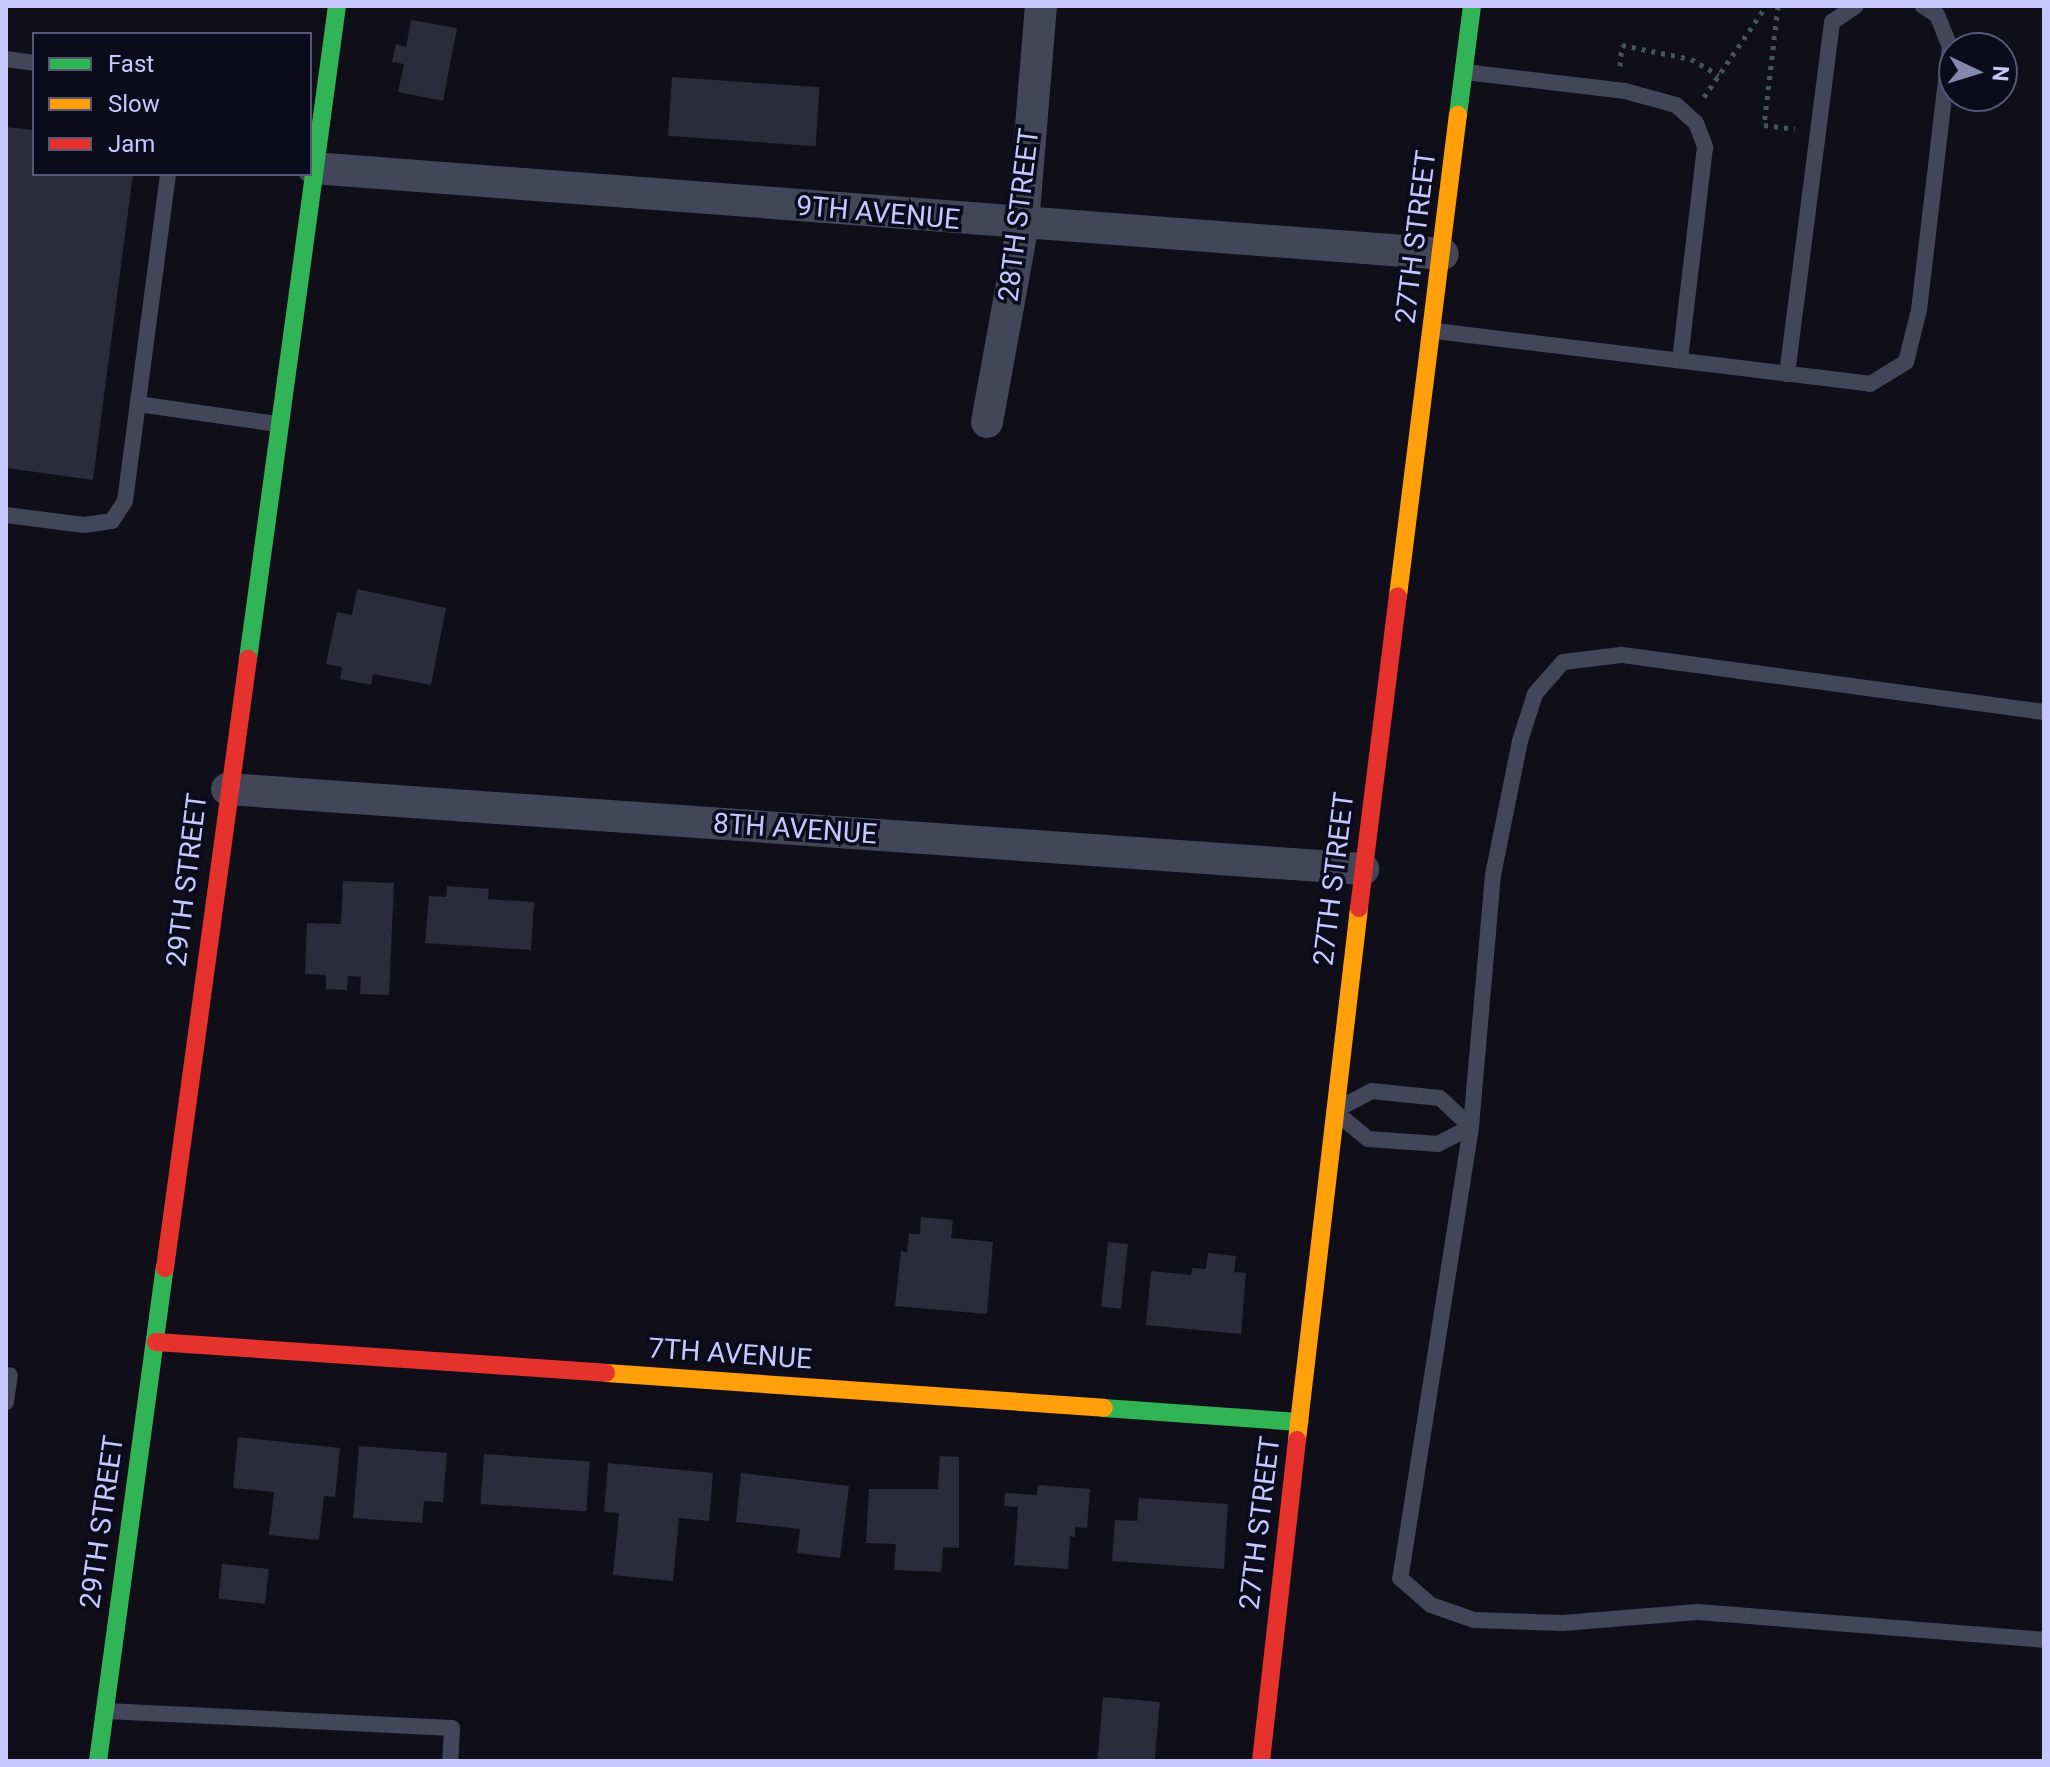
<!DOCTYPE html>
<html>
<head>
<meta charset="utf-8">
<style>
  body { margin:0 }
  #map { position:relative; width:2050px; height:1767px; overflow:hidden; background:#100e18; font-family:Roboto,sans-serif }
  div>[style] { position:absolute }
  .building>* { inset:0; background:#2c2b3b; transform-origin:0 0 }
  .path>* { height:5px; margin-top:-2.5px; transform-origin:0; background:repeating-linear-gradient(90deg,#44545d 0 4px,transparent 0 10px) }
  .lane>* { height:16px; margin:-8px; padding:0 8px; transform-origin:8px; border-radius:8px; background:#434559 }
  .street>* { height:32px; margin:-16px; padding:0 16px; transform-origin:16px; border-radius:16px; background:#434559 }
  .fast>* { height:18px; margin:-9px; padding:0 9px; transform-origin:9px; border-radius:9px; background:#30b455 }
  .slow>* { height:18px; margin:-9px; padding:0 9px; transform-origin:9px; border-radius:9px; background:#ff9f0a }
  .jam>* { height:18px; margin:-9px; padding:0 9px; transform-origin:9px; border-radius:9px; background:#e5322d }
  span { translate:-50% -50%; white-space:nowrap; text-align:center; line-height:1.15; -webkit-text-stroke:7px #0c0b1b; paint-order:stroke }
  .street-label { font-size:28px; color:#c6c7fe }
  .frame { position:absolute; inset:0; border:8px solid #c6c7fe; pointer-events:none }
  .legend { position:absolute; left:32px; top:32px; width:280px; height:144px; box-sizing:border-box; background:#0c0b1b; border:2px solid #565676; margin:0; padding:10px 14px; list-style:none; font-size:24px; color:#c6c7fe }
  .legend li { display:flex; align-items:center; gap:16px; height:40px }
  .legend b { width:40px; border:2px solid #565676 }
  .north { position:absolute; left:1938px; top:32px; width:80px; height:80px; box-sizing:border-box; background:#0c0b1b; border:2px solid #565676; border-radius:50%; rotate:94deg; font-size:22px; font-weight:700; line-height:32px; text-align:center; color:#c6c7fe }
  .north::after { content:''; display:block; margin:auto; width:28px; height:36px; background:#8686ae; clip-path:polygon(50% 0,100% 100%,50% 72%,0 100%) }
</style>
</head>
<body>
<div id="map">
  <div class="building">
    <div style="clip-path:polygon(411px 20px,457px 28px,443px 101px,398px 92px,404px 64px,392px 62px,396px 44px,406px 47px)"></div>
    <div style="left:672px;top:77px;width:148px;height:59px;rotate:4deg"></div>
    <div style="clip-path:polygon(6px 127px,34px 130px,34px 174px,133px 174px,93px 480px,6px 468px)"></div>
    <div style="clip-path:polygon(357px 589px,446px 608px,431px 685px,373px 674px,371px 685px,340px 679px,342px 667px,326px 664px,337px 612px,352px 615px)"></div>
    <div style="clip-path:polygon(343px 881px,394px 883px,389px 995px,360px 994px,361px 977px,348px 976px,347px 990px,326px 989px,326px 975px,305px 974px,307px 923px,341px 924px)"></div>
    <div style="clip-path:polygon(447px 886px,489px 889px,488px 899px,534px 902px,531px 950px,425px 943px,429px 896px,446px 897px)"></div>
    <div style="clip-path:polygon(921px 1217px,953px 1220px,951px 1238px,993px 1242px,987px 1314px,895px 1306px,901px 1251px,907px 1252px,909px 1234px,920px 1234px)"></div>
    <div style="left:1108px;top:1242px;width:20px;height:65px;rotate:6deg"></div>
    <div style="clip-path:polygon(1208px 1253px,1236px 1256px,1234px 1272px,1246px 1273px,1241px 1334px,1146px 1325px,1151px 1271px,1191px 1275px,1192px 1268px,1206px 1269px)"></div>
    <div style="clip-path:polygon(238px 1437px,340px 1448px,335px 1497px,324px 1496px,319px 1540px,269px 1535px,274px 1492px,233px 1488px)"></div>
    <div style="clip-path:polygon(359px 1446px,447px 1453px,443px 1502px,424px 1501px,422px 1523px,353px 1518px)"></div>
    <div style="left:484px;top:1454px;width:106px;height:50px;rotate:4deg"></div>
    <div style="clip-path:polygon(940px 1456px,959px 1457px,959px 1548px,943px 1547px,941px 1572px,894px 1570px,896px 1544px,866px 1543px,869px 1489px,938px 1489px)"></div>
    <div style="clip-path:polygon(608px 1463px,713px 1473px,709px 1521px,679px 1518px,673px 1581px,613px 1575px,619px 1513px,604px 1512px)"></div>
    <div style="clip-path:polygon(741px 1473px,849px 1486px,840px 1558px,797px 1553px,800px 1529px,736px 1522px)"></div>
    <div style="clip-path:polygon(1038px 1485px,1090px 1489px,1087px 1528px,1075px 1527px,1075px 1537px,1070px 1536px,1068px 1569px,1014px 1565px,1018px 1507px,1004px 1506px,1005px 1493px,1037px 1495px)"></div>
    <div style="clip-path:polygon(1139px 1498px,1228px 1504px,1224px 1569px,1112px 1561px,1115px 1520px,1137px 1521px)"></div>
    <div style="left:222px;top:1564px;width:47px;height:35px;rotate:6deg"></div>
    <div style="left:1103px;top:1697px;width:57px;height:64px;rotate:5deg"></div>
  </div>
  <div class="path">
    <div style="left:1778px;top:6px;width:120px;rotate:96.7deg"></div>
    <div style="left:1764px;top:125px;width:31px;rotate:7deg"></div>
    <div style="left:1620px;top:66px;width:21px;rotate:-85deg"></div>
    <div style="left:1622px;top:45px;width:70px;rotate:11.5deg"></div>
    <div style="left:1691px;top:59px;width:32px;rotate:30deg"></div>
    <div style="left:1704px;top:97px;width:110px;rotate:-55.7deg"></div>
  </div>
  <div class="lane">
    <div style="left:6px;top:59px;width:28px;rotate:8deg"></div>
    <div style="left:1465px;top:72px;width:161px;rotate:6.8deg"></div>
    <div style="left:1625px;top:91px;width:53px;rotate:15.4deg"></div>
    <div style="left:1676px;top:105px;width:27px;rotate:42deg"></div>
    <div style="left:1696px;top:123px;width:26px;rotate:69deg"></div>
    <div style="left:1705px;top:147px;width:215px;rotate:96.7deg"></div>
    <div style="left:1435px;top:331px;width:438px;rotate:6.9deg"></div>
    <div style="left:1870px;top:384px;width:42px;rotate:-31.4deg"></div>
    <div style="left:1906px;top:362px;width:54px;rotate:-76deg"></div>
    <div style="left:1919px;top:310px;width:265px;rotate:-83.3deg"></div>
    <div style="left:1950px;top:47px;width:35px;rotate:-112deg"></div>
    <div style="left:1937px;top:15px;width:17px;rotate:-147deg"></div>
    <div style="left:1787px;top:374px;width:355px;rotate:-82.7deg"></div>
    <div style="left:1832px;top:22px;width:29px;rotate:-34deg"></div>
    <div style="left:138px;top:404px;width:140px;rotate:8.2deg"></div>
    <div style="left:6px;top:515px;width:79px;rotate:7.3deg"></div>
    <div style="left:84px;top:525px;width:28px;rotate:-8deg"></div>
    <div style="left:112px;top:521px;width:24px;rotate:-57deg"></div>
    <div style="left:125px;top:501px;width:330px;rotate:-82.5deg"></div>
    <div style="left:2044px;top:712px;width:427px;rotate:-172.3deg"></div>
    <div style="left:1621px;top:655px;width:58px;rotate:173.1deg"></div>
    <div style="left:1563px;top:662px;width:43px;rotate:131.2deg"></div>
    <div style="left:1535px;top:694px;width:49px;rotate:107.7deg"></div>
    <div style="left:1520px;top:741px;width:137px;rotate:101.4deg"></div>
    <div style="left:1493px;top:875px;width:253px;rotate:95deg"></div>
    <div style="left:1471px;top:1127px;width:457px;rotate:98.9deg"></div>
    <div style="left:1400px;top:1578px;width:41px;rotate:41.1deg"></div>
    <div style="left:1431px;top:1605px;width:46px;rotate:19.2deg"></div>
    <div style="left:1474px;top:1620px;width:89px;rotate:1.9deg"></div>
    <div style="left:1563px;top:1623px;width:135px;rotate:-4.7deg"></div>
    <div style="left:1698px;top:1612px;width:347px;rotate:4.6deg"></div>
    <div style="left:1372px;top:1091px;width:68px;rotate:5.9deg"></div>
    <div style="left:1440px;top:1098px;width:42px;rotate:43.1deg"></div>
    <div style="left:1471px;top:1127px;width:37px;rotate:153deg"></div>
    <div style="left:1438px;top:1144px;width:70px;rotate:-175.9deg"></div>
    <div style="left:1368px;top:1139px;width:44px;rotate:-140.5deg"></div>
    <div style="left:1334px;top:1111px;width:43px;rotate:-27.8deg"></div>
    <div style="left:6px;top:1402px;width:27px;rotate:-82deg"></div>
    <div style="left:106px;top:1711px;width:346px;rotate:2.8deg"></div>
    <div style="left:452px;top:1728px;width:33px;rotate:93deg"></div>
  </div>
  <div class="street">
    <div style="left:313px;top:168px;width:1133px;rotate:4.35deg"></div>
    <div style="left:987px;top:422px;width:201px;rotate:-79.7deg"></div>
    <div style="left:1023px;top:224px;width:219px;rotate:-85.3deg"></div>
    <div style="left:227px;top:789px;width:1139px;rotate:4.03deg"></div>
  </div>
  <div class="fast">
    <div style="left:1458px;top:115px;width:110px;rotate:-82.7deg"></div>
    <div style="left:248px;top:659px;width:659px;rotate:-82.24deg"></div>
    <div style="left:1104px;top:1408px;width:196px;rotate:4.1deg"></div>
    <div style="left:98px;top:1761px;width:498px;rotate:-82.3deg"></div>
  </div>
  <div class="slow">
    <div style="left:1398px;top:596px;width:485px;rotate:-82.9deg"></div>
    <div style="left:606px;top:1373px;width:499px;rotate:4deg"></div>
    <div style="left:1297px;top:1440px;width:536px;rotate:-83.35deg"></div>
  </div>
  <div class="jam">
    <div style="left:1359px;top:908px;width:314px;rotate:-82.9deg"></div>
    <div style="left:165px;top:1268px;width:615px;rotate:-82.24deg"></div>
    <div style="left:156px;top:1342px;width:451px;rotate:3.9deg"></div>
    <div style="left:1261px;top:1761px;width:323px;rotate:-83.6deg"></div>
  </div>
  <div class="street-label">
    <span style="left:878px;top:213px;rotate:5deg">9TH AVENUE</span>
    <span style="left:1019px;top:215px;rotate:-83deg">28TH STREET</span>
    <span style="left:1416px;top:237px;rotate:-83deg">27TH STREET</span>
    <span style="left:795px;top:829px;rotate:4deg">8TH AVENUE</span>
    <span style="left:1334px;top:879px;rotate:-83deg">27TH STREET</span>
    <span style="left:187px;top:880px;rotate:-83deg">29TH STREET</span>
    <span style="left:730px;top:1354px;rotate:4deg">7TH AVENUE</span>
    <span style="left:102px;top:1522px;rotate:-82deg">29TH STREET</span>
    <span style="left:1260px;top:1523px;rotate:-83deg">27TH STREET</span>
  </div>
  <div class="frame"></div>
  <ul class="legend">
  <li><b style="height:10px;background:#30b455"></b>Fast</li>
  <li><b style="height:10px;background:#ff9f0a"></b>Slow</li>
  <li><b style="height:10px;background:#e5322d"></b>Jam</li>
  </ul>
  <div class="north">N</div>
</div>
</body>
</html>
